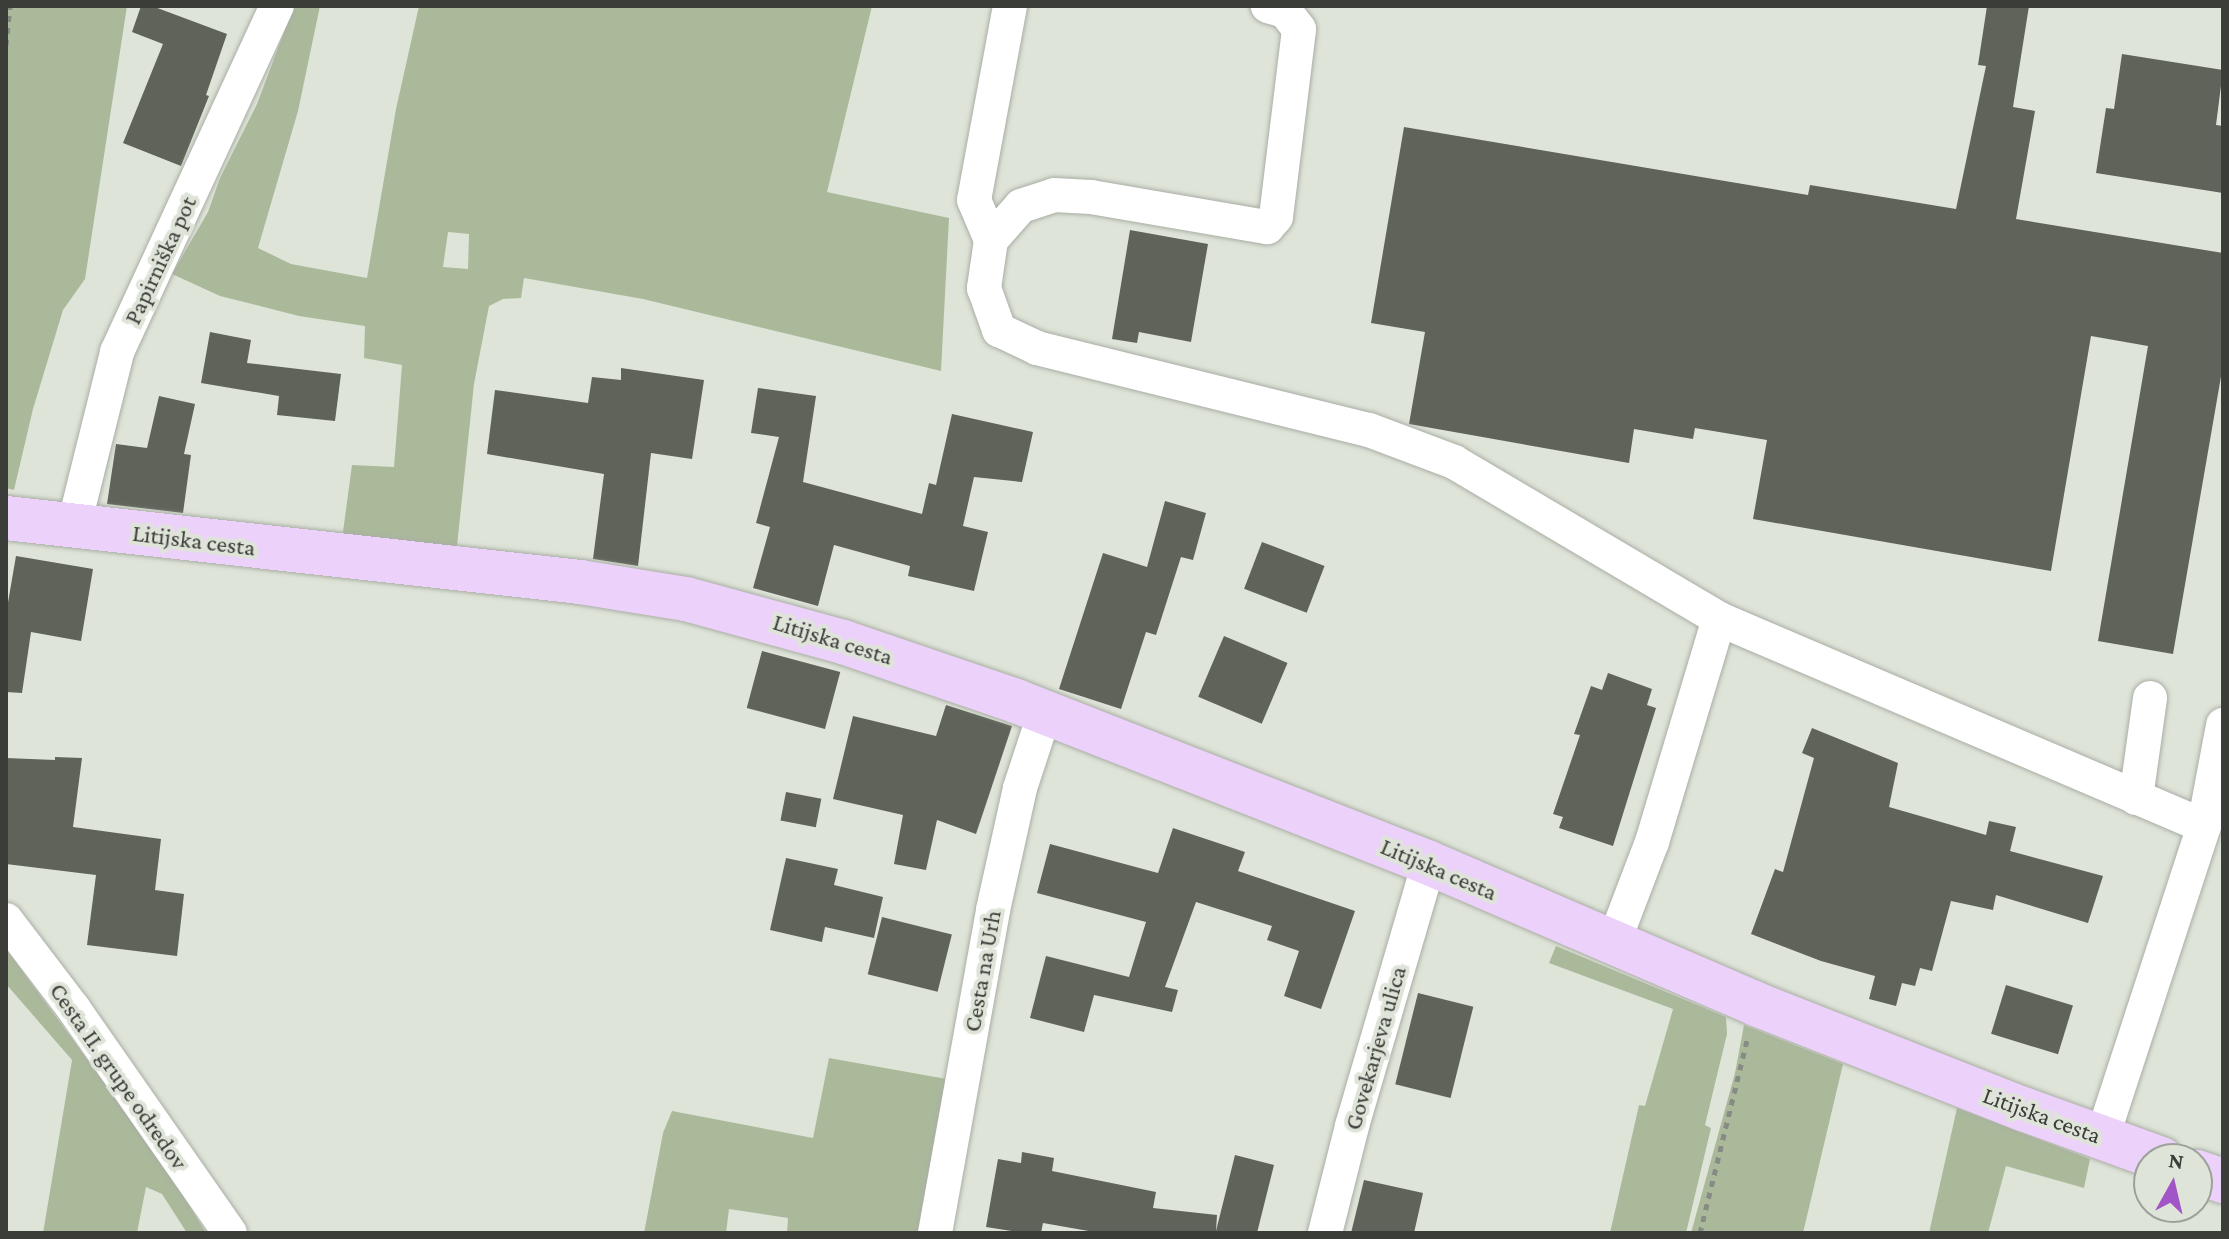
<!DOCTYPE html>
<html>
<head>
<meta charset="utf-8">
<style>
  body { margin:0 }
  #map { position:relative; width:2229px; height:1239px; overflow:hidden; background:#dfe4d9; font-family:"Crimson Pro",serif }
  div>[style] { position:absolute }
  .green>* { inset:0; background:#abb99b }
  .building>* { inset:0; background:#5f635a; transform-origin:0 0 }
  .path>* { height:5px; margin-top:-2.5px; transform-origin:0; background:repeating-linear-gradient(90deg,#878b84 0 6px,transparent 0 12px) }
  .roads { filter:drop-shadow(0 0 2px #a9aea4) drop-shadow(0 0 2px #a9aea4) }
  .minor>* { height:34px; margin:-17px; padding:0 17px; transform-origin:17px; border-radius:17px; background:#fff }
  .major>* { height:44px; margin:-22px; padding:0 22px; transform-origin:22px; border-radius:22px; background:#ecd1fa }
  span { translate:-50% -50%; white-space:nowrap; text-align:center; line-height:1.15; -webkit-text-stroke:8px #dfe4d9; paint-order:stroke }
  .street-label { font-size:24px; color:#3b3d39 }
  .frame { position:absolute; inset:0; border:8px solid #3b3d39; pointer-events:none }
  .north { position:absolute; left:2133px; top:1143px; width:80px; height:80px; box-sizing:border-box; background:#dfe4d9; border:2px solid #9da199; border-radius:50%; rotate:8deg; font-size:22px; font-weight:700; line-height:32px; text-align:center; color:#3b3d39 }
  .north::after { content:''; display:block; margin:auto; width:28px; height:36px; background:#a255c7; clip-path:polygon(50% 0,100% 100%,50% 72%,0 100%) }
</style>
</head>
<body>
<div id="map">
  <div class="green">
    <div style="clip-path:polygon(6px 6px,127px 6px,85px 279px,63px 310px,33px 409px,14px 490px,6px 488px)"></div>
    <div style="clip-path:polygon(evenodd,294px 6px,320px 6px,298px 111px,258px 248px,291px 264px,367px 278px,396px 109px,419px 6px,872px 6px,827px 192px,949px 218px,941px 371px,643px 299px,524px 278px,521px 298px,503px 299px,489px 306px,474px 384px,457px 546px,342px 539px,352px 465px,394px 467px,402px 365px,364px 358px,365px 326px,299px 316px,220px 296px,172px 274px,208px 212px,220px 178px,257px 104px,294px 6px,448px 232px,469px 234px,468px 269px,443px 267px,448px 232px)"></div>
    <div style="clip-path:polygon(1556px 946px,1726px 1017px,1727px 1034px,1705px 1125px,1711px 1128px,1686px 1233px,1610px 1233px,1639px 1105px,1645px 1106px,1673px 1009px,1549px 963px)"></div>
    <div style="clip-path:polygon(6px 949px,161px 1160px,206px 1233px,187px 1233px,162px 1194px,146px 1187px,137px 1233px,43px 1233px,72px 1060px,6px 984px)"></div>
    <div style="clip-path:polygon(1744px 1025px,1843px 1064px,1803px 1233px,1691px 1233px,1735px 1073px)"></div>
    <div style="clip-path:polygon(829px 1058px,952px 1080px,924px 1233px,787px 1233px,788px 1218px,729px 1209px,726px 1233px,644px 1233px,663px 1133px,672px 1111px,813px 1138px)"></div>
    <div style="clip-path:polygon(1957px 1108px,2090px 1159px,2084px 1188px,2006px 1166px,1988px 1233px,1929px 1233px)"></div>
  </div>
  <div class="building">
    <div style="clip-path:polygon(141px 6px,152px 6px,227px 34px,206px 95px,209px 96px,181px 166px,123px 143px,163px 44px,132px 32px)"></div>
    <div style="clip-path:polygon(1987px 6px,2029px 6px,2013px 107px,2035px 111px,2016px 219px,2223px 253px,2223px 365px,2173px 654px,2098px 641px,2148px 346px,2091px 336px,2051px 571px,1753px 519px,1767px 440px,1695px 428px,1693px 439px,1634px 429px,1629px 463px,1409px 424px,1425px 332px,1371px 323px,1404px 127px,1808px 195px,1810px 185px,1956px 209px,1986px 66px,1978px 65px)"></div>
    <div style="clip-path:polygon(2122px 54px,2223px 70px,2216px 125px,2223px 126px,2223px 193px,2096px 173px,2106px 108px,2114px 109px)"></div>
    <div style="clip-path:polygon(1130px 230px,1208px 244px,1191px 342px,1139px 332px,1137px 343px,1112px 339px)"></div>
    <div style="clip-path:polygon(210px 332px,251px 340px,247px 363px,341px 374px,335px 421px,277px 415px,279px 396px,201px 383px)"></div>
    <div style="clip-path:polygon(621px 368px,704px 380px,692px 459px,651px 453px,638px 566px,593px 559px,604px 474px,487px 454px,495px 390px,588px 403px,592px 377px,621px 380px)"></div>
    <div style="clip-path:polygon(758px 388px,816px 396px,803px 482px,922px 514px,929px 483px,936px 485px,952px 414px,1033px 432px,1022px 482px,974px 477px,963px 526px,988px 532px,974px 591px,908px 576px,910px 566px,834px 545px,818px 606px,753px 588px,770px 527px,756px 523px,779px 437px,751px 433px)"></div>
    <div style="clip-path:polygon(159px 396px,195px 404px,184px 454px,191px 455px,183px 513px,107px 504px,116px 444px,147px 448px)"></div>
    <div style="clip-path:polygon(1165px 501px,1206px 513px,1193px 560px,1181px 557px,1156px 635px,1146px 632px,1121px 709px,1059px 689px,1103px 553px,1147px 567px)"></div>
    <div style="left:1262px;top:542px;width:67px;height:50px;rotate:21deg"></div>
    <div style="clip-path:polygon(16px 556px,93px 569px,81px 641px,31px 632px,22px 693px,6px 692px,6px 614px)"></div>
    <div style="left:1224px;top:636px;width:69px;height:66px;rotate:23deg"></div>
    <div style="left:762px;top:651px;width:81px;height:59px;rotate:15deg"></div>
    <div style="clip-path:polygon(1608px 673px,1652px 689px,1647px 705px,1656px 708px,1613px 846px,1559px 828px,1563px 817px,1553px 814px,1580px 735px,1574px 734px,1591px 686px,1602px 690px)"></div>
    <div style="clip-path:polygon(946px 705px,1012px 726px,976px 834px,937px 820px,926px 870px,894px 864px,903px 815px,833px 799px,853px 716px,936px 736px)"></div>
    <div style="clip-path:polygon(1812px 728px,1898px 763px,1889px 807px,1986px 835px,1989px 821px,2016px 827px,2010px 851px,2103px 876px,2088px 923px,1996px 895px,1993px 910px,1951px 901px,1932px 971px,1920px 968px,1915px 986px,1902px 983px,1896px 1006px,1869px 999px,1875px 976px,1821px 961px,1751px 934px,1775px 869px,1783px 872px,1814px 758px,1802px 753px)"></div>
    <div style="clip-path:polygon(55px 757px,82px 758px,73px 827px,161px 839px,155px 890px,184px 894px,177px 956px,87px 945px,96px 875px,6px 864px,6px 758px,55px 760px)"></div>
    <div style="left:786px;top:792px;width:36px;height:29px;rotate:11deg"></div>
    <div style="clip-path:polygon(1173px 828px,1245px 852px,1238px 871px,1355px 911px,1321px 1009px,1284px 996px,1299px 951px,1267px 940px,1272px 926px,1196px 902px,1165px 987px,1178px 990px,1172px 1012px,1094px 995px,1084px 1032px,1030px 1018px,1046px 956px,1129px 977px,1146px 922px,1037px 893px,1050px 844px,1158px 873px)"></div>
    <div style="clip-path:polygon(786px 858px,838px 869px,834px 885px,883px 897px,874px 938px,825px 927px,822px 942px,770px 930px)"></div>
    <div style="left:882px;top:917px;width:72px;height:59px;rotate:14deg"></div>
    <div style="left:2006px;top:985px;width:70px;height:51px;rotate:17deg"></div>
    <div style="left:1418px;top:993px;width:57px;height:94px;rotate:14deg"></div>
    <div style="clip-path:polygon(1022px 1152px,1054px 1158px,1052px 1171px,1156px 1192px,1153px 1208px,1217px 1215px,1216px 1231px,1235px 1155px,1274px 1165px,1257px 1233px,1100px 1233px,1043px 1223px,1041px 1233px,1024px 1233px,986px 1227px,998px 1159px,1021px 1163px)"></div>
    <div style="clip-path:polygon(1364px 1180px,1423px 1193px,1414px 1233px,1351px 1233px)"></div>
  </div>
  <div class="path">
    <div style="left:6px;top:45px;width:39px;rotate:-84deg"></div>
    <div style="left:1700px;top:1233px;width:199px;rotate:-76.3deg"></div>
  </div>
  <div class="roads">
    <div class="minor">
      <div style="left:1010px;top:6px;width:197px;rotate:100.5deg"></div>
      <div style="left:974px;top:200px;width:43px;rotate:67deg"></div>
      <div style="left:991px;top:240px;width:49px;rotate:98.3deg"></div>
      <div style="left:984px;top:288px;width:45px;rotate:70.3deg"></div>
      <div style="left:999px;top:330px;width:42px;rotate:25.3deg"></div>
      <div style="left:1037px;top:348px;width:342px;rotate:13.9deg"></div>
      <div style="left:1369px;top:430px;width:91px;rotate:20.6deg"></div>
      <div style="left:1454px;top:462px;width:308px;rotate:30.6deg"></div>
      <div style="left:1719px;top:619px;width:527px;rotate:23.11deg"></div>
      <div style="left:991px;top:240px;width:45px;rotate:-48.6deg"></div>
      <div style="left:1021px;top:206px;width:35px;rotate:-18deg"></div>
      <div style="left:1054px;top:195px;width:37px;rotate:3deg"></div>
      <div style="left:1091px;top:197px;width:179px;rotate:9.7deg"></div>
      <div style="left:1267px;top:227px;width:13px;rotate:-48deg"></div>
      <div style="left:1276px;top:217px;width:189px;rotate:-83deg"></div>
      <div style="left:1299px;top:29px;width:23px;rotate:-128deg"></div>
      <div style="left:1285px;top:11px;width:18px;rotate:-164deg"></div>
      <div style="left:74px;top:525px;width:178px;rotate:-76deg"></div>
      <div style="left:117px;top:352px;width:381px;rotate:-65.2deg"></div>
      <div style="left:2136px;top:798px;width:101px;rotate:-82deg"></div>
      <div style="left:6px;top:920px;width:111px;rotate:52.7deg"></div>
      <div style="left:73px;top:1008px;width:274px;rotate:55.1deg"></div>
      <div style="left:1613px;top:944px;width:109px;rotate:-69.1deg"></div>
      <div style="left:1652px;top:842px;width:233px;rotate:-73.3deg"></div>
      <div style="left:2102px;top:1138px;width:328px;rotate:-71.9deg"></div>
      <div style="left:2204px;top:826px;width:103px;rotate:-79.3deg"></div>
      <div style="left:935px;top:1233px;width:328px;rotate:-79.8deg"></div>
      <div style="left:993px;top:910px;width:125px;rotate:-77.5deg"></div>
      <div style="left:1020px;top:788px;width:80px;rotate:-71.8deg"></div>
      <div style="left:1325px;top:1233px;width:110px;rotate:-75.8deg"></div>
      <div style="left:1352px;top:1126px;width:274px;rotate:-73.7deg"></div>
    </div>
    <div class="major">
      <div style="left:6px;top:518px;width:578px;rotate:6.36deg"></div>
      <div style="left:580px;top:582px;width:107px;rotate:9.1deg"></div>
      <div style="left:686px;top:599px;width:163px;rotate:15.3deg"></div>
      <div style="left:843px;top:642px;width:183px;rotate:18.8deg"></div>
      <div style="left:1016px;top:701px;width:444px;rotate:21.4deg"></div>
      <div style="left:1429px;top:863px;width:356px;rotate:23.3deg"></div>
      <div style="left:1756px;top:1004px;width:287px;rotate:21.5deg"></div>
      <div style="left:2023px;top:1109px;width:147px;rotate:19.9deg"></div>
      <div style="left:2197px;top:1172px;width:28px;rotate:19deg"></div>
    </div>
  </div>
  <div class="street-label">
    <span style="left:160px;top:260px;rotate:-65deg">Papirniška pot</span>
    <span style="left:194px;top:540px;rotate:7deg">Litijska cesta</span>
    <span style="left:833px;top:639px;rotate:17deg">Litijska cesta</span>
    <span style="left:1439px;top:869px;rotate:23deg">Litijska cesta</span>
    <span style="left:982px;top:971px;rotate:-80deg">Cesta na Urh</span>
    <span style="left:1375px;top:1048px;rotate:-74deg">Govekarjeva ulica</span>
    <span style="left:119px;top:1076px;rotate:55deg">Cesta II. grupe odredov</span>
    <span style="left:2042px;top:1115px;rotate:20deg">Litijska cesta</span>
  </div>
  <div class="frame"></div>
  <div class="north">N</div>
</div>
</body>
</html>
